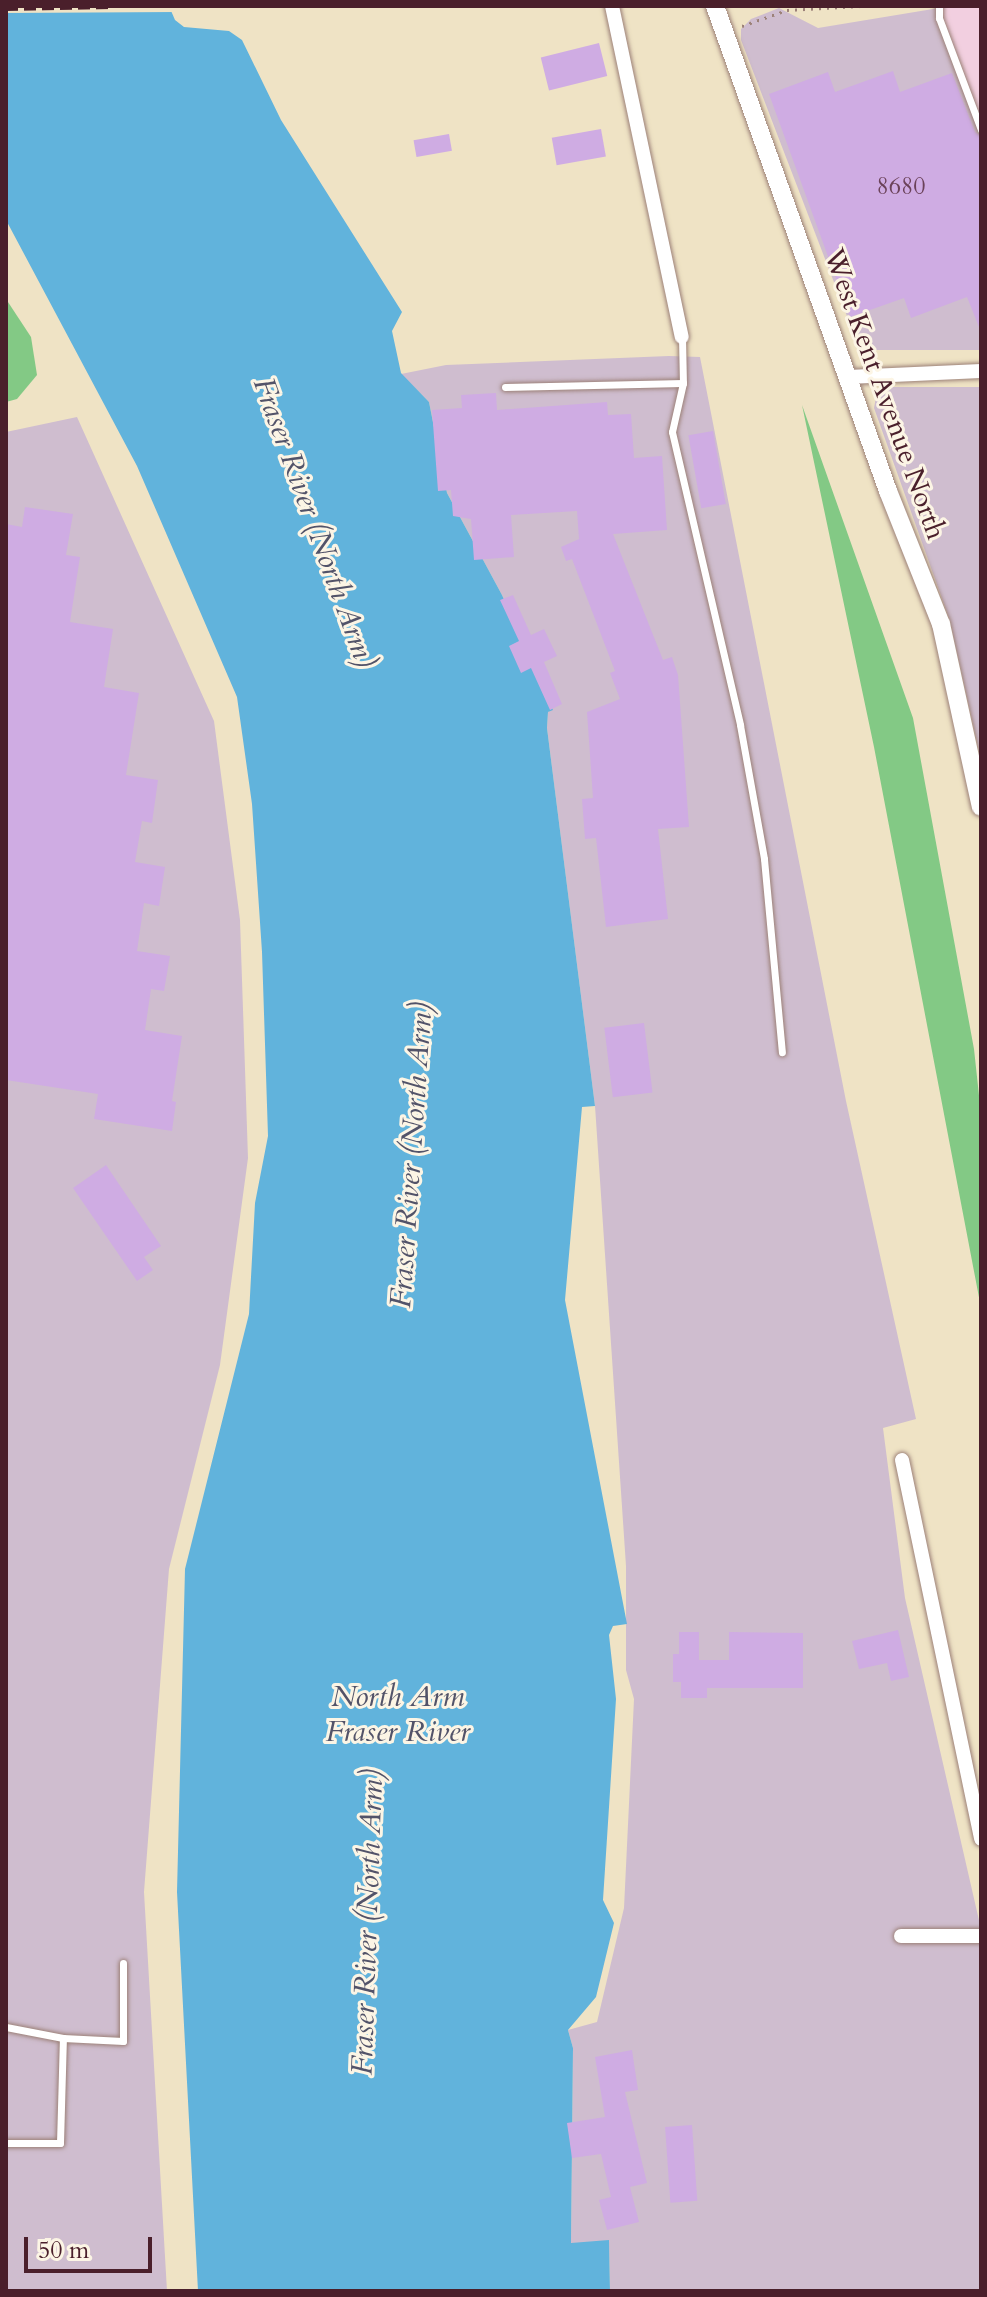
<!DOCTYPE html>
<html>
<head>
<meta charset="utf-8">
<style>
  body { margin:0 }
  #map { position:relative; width:987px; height:2297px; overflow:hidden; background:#efe3c5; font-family:Cardo,serif }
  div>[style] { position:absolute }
  .built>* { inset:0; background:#f2cfe0 }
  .industrial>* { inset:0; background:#cfbdcf }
  .green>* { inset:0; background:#83c985 }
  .water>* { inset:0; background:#61b3dc }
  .pier>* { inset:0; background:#efe3c5 }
  .building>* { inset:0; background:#cface3; transform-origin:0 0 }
  .path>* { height:3px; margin-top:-1.5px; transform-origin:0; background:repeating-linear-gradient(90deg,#9c8178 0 2px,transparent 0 8px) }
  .roads { filter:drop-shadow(0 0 2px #9c8178) drop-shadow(0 0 2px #9c8178) }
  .service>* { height:7px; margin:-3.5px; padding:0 3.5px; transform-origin:3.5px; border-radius:3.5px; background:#fff }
  .minor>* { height:14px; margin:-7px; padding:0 7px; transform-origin:7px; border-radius:7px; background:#fff }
  .tertiary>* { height:18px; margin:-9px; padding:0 9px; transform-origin:9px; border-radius:9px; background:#fff }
  .rail>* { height:5px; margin-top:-2.5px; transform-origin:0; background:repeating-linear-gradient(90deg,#4a1f2b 0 12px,transparent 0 18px) }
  span { translate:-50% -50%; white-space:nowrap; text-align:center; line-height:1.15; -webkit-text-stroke:6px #fcf5e5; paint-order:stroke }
  .number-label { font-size:24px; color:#6b4259 }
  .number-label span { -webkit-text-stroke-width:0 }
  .street-label { font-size:28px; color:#4a1f2b }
  .water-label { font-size:30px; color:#525369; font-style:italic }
  .frame { position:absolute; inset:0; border:8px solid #4a1f2b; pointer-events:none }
  .scale { position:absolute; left:24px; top:2237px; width:128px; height:36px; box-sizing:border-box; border:4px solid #4a1f2b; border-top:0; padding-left:10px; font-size:24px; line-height:28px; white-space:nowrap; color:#4a1f2b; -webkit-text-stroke:6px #fcf5e5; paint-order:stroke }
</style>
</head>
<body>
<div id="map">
  <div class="built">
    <div style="clip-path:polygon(981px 7px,981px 130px,939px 8px)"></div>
  </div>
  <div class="industrial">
    <div style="clip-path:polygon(779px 8px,818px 28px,939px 8px,981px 130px,981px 350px,860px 350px,741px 40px,741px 29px,751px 19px)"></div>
    <div style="clip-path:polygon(669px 356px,700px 357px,846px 1101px,916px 1419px,883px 1428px,905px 1598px,981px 1929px,981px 2291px,610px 2291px,609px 2243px,571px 2243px,573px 2048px,568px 2030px,597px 2022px,624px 1908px,634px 1699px,626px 1670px,626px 1566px,595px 1106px,547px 728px,548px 712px,552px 709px,502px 595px,447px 493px,429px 402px,401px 374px,446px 365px)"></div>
    <div style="clip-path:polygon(891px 387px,981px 387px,981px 760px,950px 621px,874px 408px,876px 397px)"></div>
    <div style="clip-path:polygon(77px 417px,214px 721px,240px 920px,248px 1158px,220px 1365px,169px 1569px,144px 1892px,167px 2291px,6px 2291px,6px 432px)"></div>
  </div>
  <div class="green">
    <div style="clip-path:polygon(6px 299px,31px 337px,37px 375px,17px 399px,6px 402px)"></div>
    <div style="clip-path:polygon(802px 405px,913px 718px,974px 1049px,981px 1114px,981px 1308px,874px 747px)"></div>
  </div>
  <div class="water">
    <div style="clip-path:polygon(6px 6px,169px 6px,175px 20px,184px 27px,229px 31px,242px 40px,281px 120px,402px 312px,392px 331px,401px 373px,429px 402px,447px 493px,502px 595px,553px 710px,548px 712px,547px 728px,595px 1106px,582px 1107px,565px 1300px,627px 1624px,613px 1626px,609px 1635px,616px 1699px,603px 1900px,614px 1923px,596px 1997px,568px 2030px,573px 2048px,571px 2243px,609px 2240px,610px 2291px,198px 2291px,177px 1892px,185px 1569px,249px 1314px,255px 1203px,268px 1136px,262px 952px,252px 804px,237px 697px,137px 466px,6px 220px)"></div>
  </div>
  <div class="pier">
    <div style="clip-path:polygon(6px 6px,174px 6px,176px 12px,6px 13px)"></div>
  </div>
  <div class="building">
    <div style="left:599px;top:43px;width:34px;height:60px;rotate:76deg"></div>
    <div style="clip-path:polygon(893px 71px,900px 92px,952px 73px,975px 132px,981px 136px,981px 332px,967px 297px,911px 318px,904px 298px,850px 317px,769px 94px,828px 72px,835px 92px)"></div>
    <div style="left:601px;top:129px;width:28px;height:50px;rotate:80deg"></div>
    <div style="left:449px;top:134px;width:17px;height:36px;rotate:80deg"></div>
    <div style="clip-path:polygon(496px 393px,497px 410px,607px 402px,608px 415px,631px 414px,634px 458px,662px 456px,667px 530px,613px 534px,663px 660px,672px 657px,678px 675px,689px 827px,658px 829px,668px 919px,606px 927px,596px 838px,585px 839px,582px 799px,593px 798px,587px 712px,620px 699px,610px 673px,615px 671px,572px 559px,566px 561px,561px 547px,579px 539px,577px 511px,511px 515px,514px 557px,474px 560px,471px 519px,453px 516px,451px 490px,438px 491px,432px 410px,462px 408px,461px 395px)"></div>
    <div style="left:713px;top:431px;width:74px;height:25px;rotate:80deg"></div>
    <div style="clip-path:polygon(25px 507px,73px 514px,66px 555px,80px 557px,70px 622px,113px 629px,104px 687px,139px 693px,126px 775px,158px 780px,152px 823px,142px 821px,135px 862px,165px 867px,159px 906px,144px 903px,137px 951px,170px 956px,164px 991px,151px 989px,145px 1030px,182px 1036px,172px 1101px,176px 1102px,172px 1131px,94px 1119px,98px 1094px,6px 1080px,6px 524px,22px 527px)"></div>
    <div style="clip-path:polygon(513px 595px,531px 635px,544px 629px,557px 656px,544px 662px,562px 704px,550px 710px,531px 668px,521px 673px,509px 646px,519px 641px,500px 600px)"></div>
    <div style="left:644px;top:1023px;width:70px;height:40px;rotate:83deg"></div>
    <div style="clip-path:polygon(106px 1165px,161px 1246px,144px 1257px,153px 1270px,137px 1281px,73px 1188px)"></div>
    <div style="clip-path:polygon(898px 1630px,909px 1677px,891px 1681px,887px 1663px,859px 1669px,852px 1641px)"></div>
    <div style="clip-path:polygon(679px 1632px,699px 1632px,699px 1660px,729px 1660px,729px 1632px,803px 1633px,803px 1688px,707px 1688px,707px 1698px,681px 1698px,681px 1682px,673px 1682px,673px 1654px,679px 1654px)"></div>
    <div style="clip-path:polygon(632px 2050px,638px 2090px,625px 2092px,647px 2183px,630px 2187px,639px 2222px,607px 2230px,599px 2200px,611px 2197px,601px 2154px,572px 2158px,567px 2123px,605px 2117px,595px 2057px)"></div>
    <div style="left:692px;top:2125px;width:76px;height:27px;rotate:86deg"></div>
  </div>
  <div class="path">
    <div style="left:742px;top:26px;width:48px;rotate:-19.6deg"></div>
    <div style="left:787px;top:10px;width:74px;rotate:-3.1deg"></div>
  </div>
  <div class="roads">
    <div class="service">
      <div style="left:939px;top:6px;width:12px;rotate:90deg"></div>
      <div style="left:939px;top:18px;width:120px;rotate:69.4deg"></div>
      <div style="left:682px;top:337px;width:46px;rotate:88.8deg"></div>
      <div style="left:683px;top:383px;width:50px;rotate:102.7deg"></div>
      <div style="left:672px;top:432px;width:301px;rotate:76.9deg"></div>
      <div style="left:740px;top:725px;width:136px;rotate:79.8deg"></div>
      <div style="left:764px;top:859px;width:194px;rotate:84.7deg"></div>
      <div style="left:505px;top:387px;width:178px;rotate:-1.3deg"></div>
      <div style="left:6px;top:2027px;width:58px;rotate:10.9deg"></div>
      <div style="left:6px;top:2143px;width:54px"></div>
      <div style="left:60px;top:2143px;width:105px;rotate:-88.4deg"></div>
      <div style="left:63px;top:2038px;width:60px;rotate:2.9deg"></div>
      <div style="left:123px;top:2041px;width:78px;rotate:-90deg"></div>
    </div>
    <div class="minor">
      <div style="left:612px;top:6px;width:338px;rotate:78.1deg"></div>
      <div style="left:848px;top:377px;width:133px;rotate:-2.6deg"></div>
      <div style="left:902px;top:1460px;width:387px;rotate:78.2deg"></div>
      <div style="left:901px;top:1936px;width:80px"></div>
    </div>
    <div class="tertiary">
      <div style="left:715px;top:6px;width:515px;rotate:70.37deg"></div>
      <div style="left:888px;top:491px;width:143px;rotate:68.3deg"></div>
      <div style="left:941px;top:624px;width:187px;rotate:77.7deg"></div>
    </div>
  </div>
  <div class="rail">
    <div style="left:6px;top:8px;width:106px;rotate:-1.1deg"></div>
  </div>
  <div class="number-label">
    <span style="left:901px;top:187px">8680</span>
  </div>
  <div class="street-label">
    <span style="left:885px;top:394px;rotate:70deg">West Kent Avenue North</span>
  </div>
  <div class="water-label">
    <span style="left:314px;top:523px;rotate:70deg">Fraser River (North Arm)</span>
    <span style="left:412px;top:1155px;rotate:-86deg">Fraser River (North Arm)</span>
    <span style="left:398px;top:1714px">North Arm<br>Fraser River</span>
    <span style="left:368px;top:1922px;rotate:-88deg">Fraser River (North Arm)</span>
  </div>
  <div class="frame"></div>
  <div class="scale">50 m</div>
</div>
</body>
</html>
